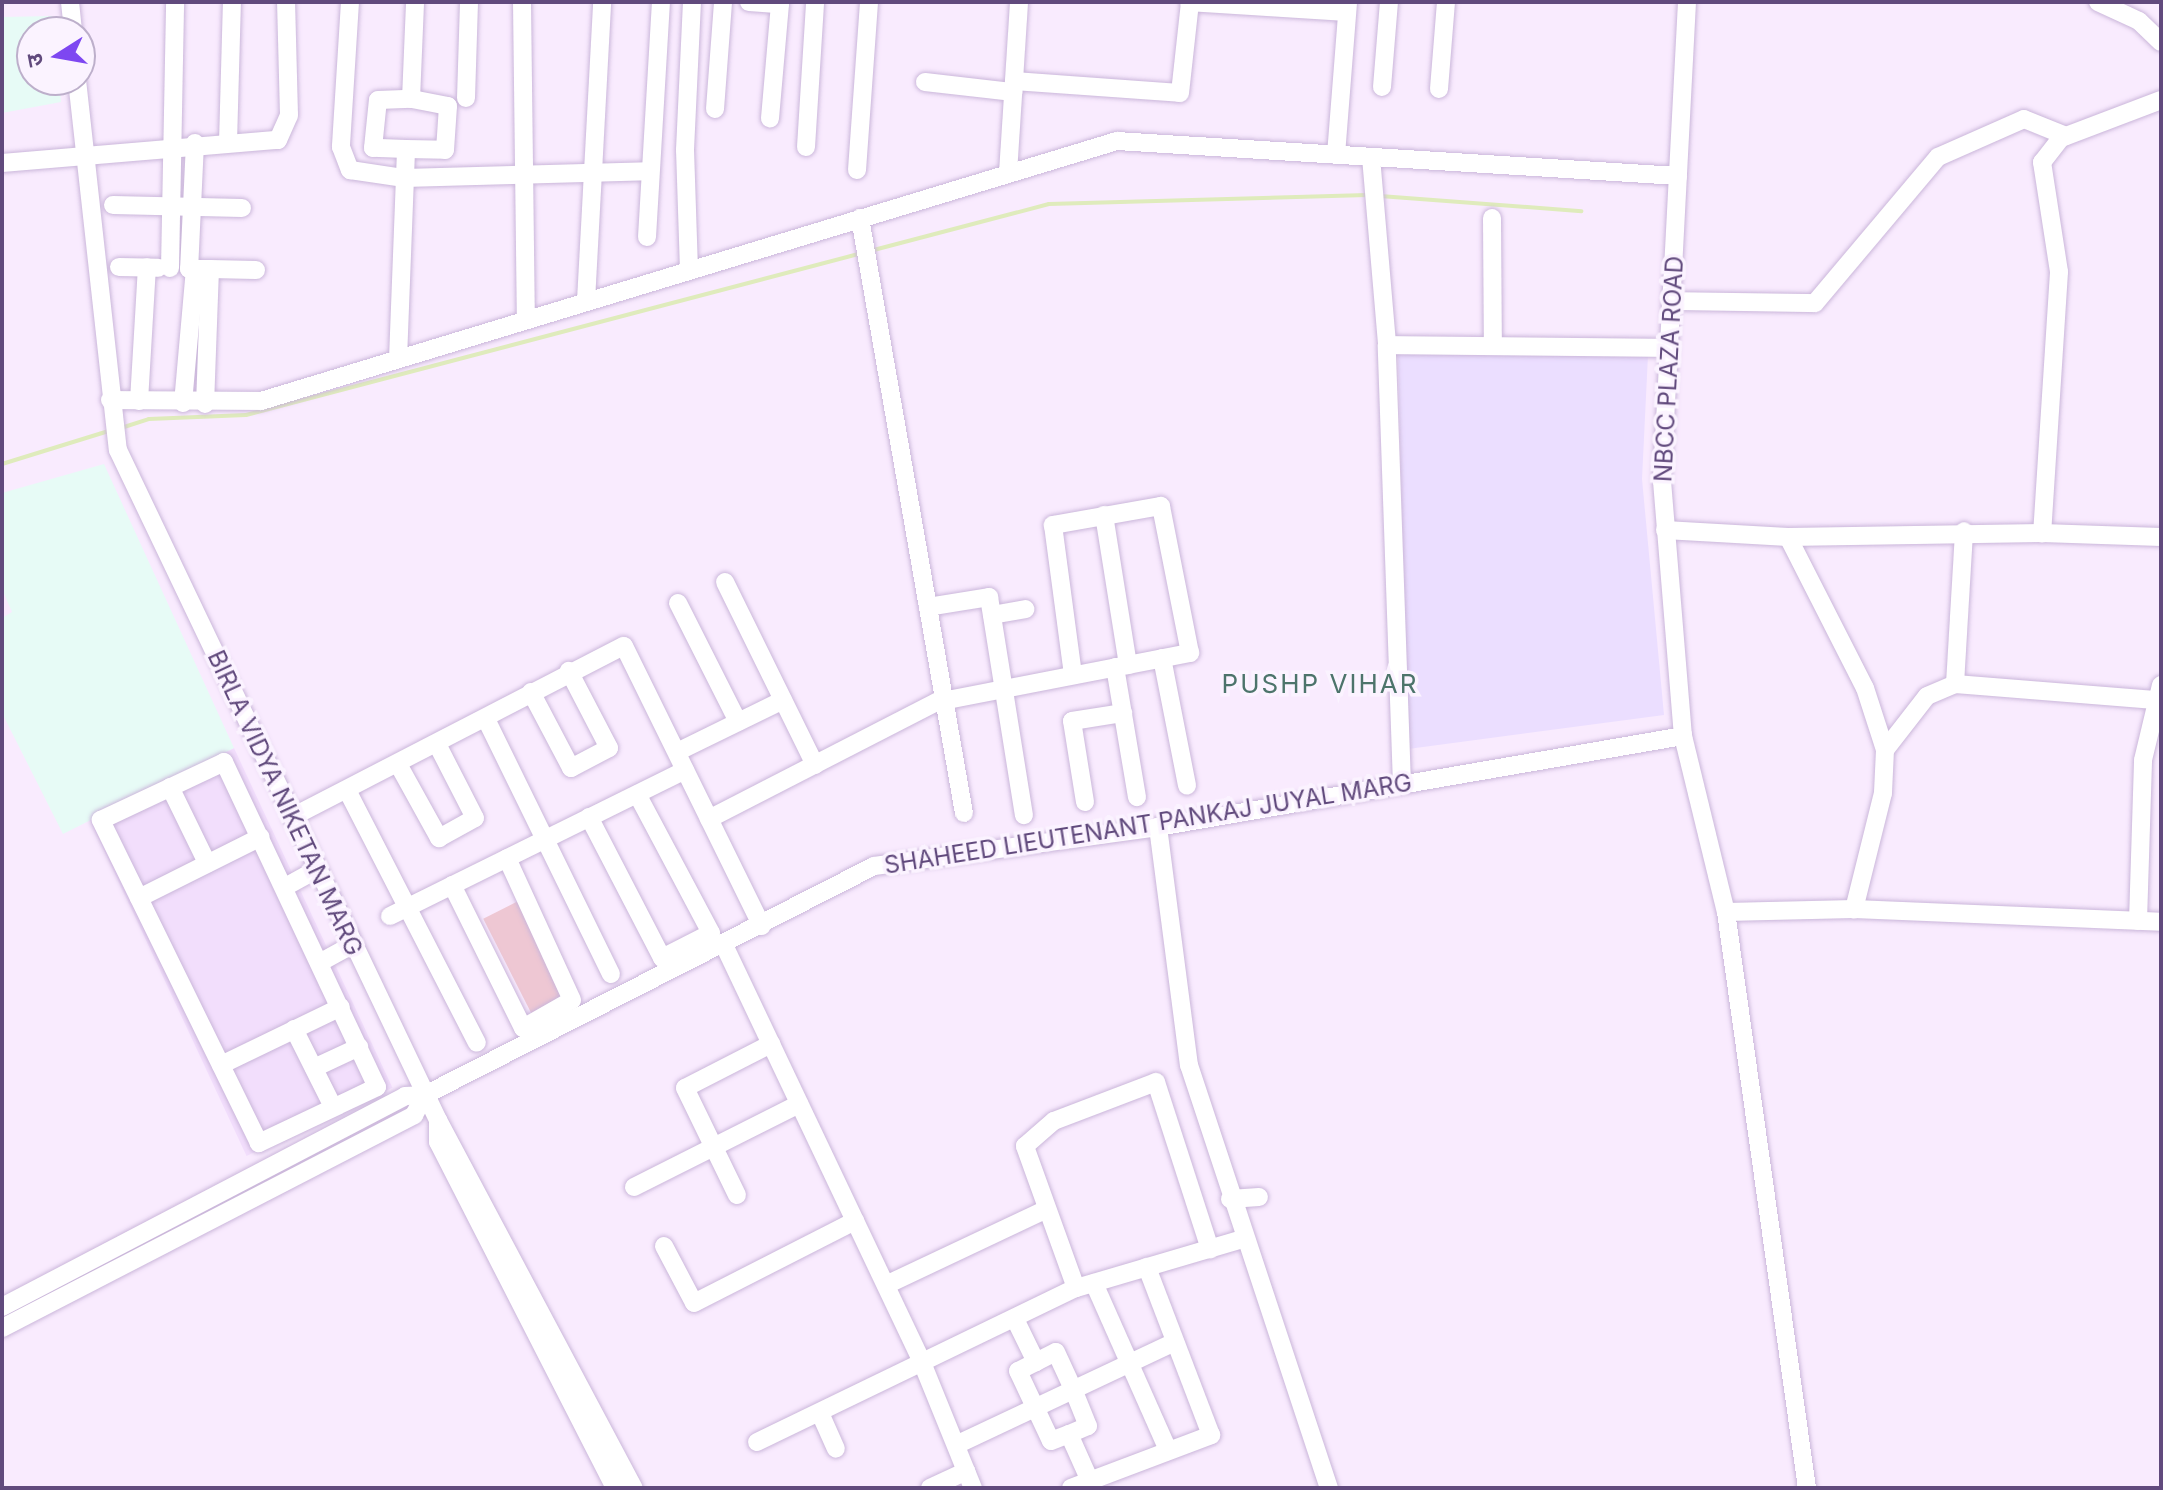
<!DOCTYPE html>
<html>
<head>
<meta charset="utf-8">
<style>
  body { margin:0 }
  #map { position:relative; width:2163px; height:1490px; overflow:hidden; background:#f9ebfe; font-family:Inter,"Noto Sans Devanagari",sans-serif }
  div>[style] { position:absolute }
  .residential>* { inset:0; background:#f2defc; transform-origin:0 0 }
  .commercial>* { inset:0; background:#ebdeff }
  .education>* { inset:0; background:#e7fbf6 }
  .green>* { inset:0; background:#eec7d3; transform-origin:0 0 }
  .stream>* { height:4px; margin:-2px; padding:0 2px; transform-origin:2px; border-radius:2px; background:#dfebbc }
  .roads { filter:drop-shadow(0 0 2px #cab6da) drop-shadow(0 0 2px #cab6da) }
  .minor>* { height:18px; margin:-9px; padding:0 9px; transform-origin:9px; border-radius:9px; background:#fff }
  span { translate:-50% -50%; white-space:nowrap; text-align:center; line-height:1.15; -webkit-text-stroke:7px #fbf3ff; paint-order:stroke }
  .street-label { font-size:24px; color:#614a7d }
  .neighbourhood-label { font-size:26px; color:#4d746b; letter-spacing:2px }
  .frame { position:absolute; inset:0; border:4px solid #614a7d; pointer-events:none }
  .north { position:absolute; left:16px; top:16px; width:80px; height:80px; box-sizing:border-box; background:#fbf3ff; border:2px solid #bdafcb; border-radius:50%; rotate:259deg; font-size:22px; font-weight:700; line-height:32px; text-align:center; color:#614a7d }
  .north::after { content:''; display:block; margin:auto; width:28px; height:36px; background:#7e47f1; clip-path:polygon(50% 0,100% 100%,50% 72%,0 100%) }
</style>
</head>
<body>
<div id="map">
  <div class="residential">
    <div style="left:234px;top:748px;width:375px;height:161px;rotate:65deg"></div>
  </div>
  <div class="commercial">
    <div style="clip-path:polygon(1398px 353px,1648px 355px,1642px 479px,1664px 715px,1408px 749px)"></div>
  </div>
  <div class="education">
    <div style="clip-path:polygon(52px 16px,54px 32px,32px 32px,32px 80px,59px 80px,61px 102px,2px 113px,2px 17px)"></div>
    <div style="clip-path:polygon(104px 464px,234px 748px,63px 834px,2px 713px,2px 618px,12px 612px,2px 589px,2px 493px)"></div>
  </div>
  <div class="green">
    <div style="left:526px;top:897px;width:109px;height:48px;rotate:63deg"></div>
  </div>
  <div class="stream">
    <div style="left:1380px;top:196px;width:202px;rotate:4.3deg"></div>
    <div style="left:870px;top:251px;width:185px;rotate:-14.7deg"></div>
    <div style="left:1049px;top:204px;width:318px;rotate:-1.6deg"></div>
    <div style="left:121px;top:428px;width:29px;rotate:-18deg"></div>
    <div style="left:149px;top:419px;width:97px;rotate:-2.4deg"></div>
    <div style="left:246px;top:415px;width:637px;rotate:-14.73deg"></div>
    <div style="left:2px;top:464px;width:115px;rotate:-17.2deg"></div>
  </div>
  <div class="roads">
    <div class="minor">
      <div style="left:70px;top:2px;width:30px;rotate:84deg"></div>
      <div style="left:350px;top:2px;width:145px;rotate:93.6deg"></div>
      <div style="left:341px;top:147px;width:25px;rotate:69deg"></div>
      <div style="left:350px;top:170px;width:55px;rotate:8.4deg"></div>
      <div style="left:404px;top:178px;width:244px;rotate:-1.6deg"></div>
      <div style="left:522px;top:2px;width:318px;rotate:89.3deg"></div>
      <div style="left:749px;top:2px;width:31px;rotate:4deg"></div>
      <div style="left:780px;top:4px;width:115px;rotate:95deg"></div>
      <div style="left:1189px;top:2px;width:157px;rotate:3.6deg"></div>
      <div style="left:1687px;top:2px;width:480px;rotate:93deg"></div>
      <div style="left:1662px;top:481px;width:256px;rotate:85.3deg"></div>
      <div style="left:1683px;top:736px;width:181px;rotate:76.3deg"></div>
      <div style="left:1726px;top:912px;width:582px;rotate:82deg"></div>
      <div style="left:2098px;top:2px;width:45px;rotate:24.9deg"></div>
      <div style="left:2139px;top:21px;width:30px;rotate:44deg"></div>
      <div style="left:77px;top:80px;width:372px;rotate:83.7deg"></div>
      <div style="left:118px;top:450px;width:742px;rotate:64.47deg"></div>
      <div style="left:438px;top:1120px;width:22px;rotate:90deg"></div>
      <div style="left:438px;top:1142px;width:389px;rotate:62.9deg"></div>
      <div style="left:1014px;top:81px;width:166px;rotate:4.1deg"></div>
      <div style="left:1180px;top:93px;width:92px;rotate:-83.7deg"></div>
      <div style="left:925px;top:82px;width:89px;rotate:6.5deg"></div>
      <div style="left:1382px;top:87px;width:85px;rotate:-85.3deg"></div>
      <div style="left:1439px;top:89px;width:87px;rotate:-85.4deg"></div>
      <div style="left:466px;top:98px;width:96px;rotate:-88.2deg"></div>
      <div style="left:2161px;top:100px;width:107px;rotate:159.2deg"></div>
      <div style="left:2061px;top:138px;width:31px;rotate:128deg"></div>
      <div style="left:2042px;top:162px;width:111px;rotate:81.2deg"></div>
      <div style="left:2059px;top:272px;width:262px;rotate:93.7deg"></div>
      <div style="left:2042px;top:533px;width:119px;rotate:1.9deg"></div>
      <div style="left:715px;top:109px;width:107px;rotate:-85.7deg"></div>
      <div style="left:195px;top:143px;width:126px;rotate:92.7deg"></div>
      <div style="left:189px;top:269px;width:21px"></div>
      <div style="left:210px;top:269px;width:135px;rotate:92.1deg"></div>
      <div style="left:228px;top:143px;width:141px;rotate:-88.4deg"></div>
      <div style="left:806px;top:147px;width:145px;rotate:-86.4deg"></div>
      <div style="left:406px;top:149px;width:39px;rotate:1deg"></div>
      <div style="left:445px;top:150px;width:44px;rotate:-86.1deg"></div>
      <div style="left:448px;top:106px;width:38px;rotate:-169deg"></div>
      <div style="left:1336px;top:155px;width:152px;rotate:-85.5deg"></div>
      <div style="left:1371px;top:157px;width:189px;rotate:85.1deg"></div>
      <div style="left:2px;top:163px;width:277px;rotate:-4.8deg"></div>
      <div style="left:278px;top:140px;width:27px;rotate:-66deg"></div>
      <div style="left:289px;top:115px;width:113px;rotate:-91.5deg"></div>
      <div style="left:857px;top:170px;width:168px;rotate:-85.9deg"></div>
      <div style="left:1008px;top:173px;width:171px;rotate:-86.3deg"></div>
      <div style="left:113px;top:205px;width:129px;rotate:1.3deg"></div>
      <div style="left:860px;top:218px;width:604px;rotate:80.09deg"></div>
      <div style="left:1492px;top:218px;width:128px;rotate:89.6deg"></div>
      <div style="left:647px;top:237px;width:235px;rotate:-86.6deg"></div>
      <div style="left:119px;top:267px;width:39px;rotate:1deg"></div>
      <div style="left:170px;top:268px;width:266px;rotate:-88.9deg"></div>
      <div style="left:210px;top:269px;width:46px;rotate:1.2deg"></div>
      <div style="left:689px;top:270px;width:120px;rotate:-91.9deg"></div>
      <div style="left:685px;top:150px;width:148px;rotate:-87.3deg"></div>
      <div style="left:586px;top:301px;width:299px;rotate:-86.9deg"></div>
      <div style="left:1671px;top:301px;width:144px;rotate:0.8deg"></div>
      <div style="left:1815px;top:303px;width:191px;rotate:-49.9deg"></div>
      <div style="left:1938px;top:157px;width:94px;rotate:-23.8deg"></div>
      <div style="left:2024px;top:119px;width:45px;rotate:22deg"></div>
      <div style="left:398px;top:359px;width:210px;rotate:-87.8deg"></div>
      <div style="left:406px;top:149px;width:33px;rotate:-178deg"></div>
      <div style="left:373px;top:148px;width:48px;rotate:-84.1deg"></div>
      <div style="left:378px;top:100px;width:33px;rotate:-2deg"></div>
      <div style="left:411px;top:99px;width:97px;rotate:-87.6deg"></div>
      <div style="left:110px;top:400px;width:151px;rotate:0.4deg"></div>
      <div style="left:261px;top:401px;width:895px;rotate:-16.9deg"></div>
      <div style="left:1117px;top:141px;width:562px;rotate:3.57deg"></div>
      <div style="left:139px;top:401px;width:134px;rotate:-86.6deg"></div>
      <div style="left:183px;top:403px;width:135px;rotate:-84.9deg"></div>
      <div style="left:1104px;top:515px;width:152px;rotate:80.9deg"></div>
      <div style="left:1665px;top:530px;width:123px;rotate:3.3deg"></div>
      <div style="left:1788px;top:537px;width:254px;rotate:-0.9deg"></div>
      <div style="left:1788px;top:537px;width:169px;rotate:63deg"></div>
      <div style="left:1865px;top:688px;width:65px;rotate:72.1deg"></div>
      <div style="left:1885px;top:750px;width:43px;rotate:92.7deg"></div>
      <div style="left:1883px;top:793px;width:120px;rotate:104deg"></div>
      <div style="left:725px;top:582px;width:204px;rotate:63.8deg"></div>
      <div style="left:678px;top:603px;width:133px;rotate:63.2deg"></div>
      <div style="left:928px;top:607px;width:62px;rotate:-9.3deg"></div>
      <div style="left:989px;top:597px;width:221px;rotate:80.9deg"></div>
      <div style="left:992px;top:615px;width:34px;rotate:-10deg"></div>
      <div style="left:1162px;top:658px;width:130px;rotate:78.9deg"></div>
      <div style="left:1115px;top:667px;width:132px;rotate:80.4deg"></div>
      <div style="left:1955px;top:684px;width:153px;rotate:-86.6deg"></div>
      <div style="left:531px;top:692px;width:86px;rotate:62.2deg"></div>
      <div style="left:571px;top:768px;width:43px;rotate:-27.8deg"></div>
      <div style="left:609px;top:748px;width:87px;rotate:-117.5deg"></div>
      <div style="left:486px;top:719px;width:284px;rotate:63.9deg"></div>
      <div style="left:1885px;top:750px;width:68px;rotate:-52.1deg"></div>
      <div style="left:1927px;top:696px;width:30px;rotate:-23deg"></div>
      <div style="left:1955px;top:684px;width:201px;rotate:4.6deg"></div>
      <div style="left:677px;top:752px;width:118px;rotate:-26.1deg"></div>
      <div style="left:224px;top:762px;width:359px;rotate:64.8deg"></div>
      <div style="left:377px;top:1087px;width:131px;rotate:154.6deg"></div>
      <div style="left:259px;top:1143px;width:360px;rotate:-116.1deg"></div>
      <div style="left:101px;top:820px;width:136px;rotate:-25.2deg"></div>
      <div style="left:398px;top:764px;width:85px;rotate:61deg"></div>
      <div style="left:439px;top:838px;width:41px;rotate:-29.1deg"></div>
      <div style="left:475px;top:818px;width:83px;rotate:-117.2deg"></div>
      <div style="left:1402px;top:785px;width:440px;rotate:-92deg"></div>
      <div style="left:1387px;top:345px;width:282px;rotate:0.6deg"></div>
      <div style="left:170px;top:787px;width:85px;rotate:64deg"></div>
      <div style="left:347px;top:790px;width:284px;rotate:62.8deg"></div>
      <div style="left:1085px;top:802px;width:82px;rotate:-99.1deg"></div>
      <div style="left:1072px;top:721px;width:52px;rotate:-8.9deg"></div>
      <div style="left:292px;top:817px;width:373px;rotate:-27.3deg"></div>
      <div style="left:624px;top:646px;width:312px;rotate:63.8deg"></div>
      <div style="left:589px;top:817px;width:159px;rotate:62.6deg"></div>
      <div style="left:662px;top:958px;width:55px;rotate:-27deg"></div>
      <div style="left:711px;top:933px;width:157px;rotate:-118deg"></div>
      <div style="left:709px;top:819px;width:256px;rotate:-27.2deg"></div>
      <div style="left:937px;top:702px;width:258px;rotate:-11deg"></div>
      <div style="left:1190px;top:653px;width:150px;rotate:-101.2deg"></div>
      <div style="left:1161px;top:506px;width:110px;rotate:170deg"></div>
      <div style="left:1053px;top:525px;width:150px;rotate:82.4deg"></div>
      <div style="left:1158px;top:827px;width:240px;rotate:82.6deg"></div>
      <div style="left:1189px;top:1065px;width:446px;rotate:71.7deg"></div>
      <div style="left:452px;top:885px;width:160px;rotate:63.6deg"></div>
      <div style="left:523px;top:1028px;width:56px;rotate:-29.7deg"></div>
      <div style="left:572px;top:1000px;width:156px;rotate:-114.6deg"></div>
      <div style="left:285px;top:887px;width:37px;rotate:-29deg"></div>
      <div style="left:139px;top:898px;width:136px;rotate:-26.6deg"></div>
      <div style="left:1726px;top:912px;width:128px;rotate:-1.3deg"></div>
      <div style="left:1854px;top:909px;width:307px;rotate:2.4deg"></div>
      <div style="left:390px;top:916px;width:329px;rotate:-26.3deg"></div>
      <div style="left:2138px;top:921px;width:161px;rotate:-88.2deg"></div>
      <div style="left:2143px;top:760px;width:77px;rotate:-76.5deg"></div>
      <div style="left:724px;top:945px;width:465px;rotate:64.6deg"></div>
      <div style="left:923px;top:1365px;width:133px;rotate:67.9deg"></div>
      <div style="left:321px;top:962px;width:37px;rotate:-29deg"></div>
      <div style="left:294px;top:1029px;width:87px;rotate:63.4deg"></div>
      <div style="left:221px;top:1065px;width:133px;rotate:-25.8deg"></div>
      <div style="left:314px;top:1068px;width:50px;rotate:-25deg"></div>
      <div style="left:438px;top:1120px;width:417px;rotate:62deg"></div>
      <div style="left:634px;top:1187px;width:185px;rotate:-26.7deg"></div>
      <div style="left:737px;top:1195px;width:119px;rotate:-115.9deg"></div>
      <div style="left:685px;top:1088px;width:97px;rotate:-27.1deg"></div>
      <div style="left:1230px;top:1199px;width:29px;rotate:-4deg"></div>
      <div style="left:664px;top:1246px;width:64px;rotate:62.2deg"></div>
      <div style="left:694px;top:1303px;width:181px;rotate:-27deg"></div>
      <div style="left:1094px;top:1283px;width:183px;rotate:66.1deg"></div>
      <div style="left:886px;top:1285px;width:176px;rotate:-25.3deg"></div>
      <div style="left:1076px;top:1288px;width:151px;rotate:-109.8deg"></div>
      <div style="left:1025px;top:1146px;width:38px;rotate:-41deg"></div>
      <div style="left:1054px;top:1121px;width:109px;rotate:-20.9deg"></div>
      <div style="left:1156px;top:1082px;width:176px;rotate:72.1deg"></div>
      <div style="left:2px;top:1307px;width:455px;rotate:-27.6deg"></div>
      <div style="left:405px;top:1096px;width:20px;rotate:-3deg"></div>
      <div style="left:425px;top:1095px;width:504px;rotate:-27.02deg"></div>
      <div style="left:874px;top:866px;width:287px;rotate:-7.8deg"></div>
      <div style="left:1158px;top:827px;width:533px;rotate:-9.83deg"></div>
      <div style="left:1015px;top:1319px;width:48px;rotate:64deg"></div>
      <div style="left:1036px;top:1362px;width:20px;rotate:153deg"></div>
      <div style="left:1018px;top:1371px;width:77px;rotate:64.8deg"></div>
      <div style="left:1051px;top:1441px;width:19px;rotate:-21deg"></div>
      <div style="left:1069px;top:1434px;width:51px;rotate:65.9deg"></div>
      <div style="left:2px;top:1328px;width:464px;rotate:-27.3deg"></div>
      <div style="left:414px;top:1115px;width:23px;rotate:-61deg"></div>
      <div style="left:1036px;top:1362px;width:22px;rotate:-27deg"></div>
      <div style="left:1056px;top:1352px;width:41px;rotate:65.3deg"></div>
      <div style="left:1073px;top:1389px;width:40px;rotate:68deg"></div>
      <div style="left:1088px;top:1426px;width:21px;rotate:157deg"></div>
      <div style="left:820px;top:1413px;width:39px;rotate:66deg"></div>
      <div style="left:757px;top:1442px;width:354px;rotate:-25.8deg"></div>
      <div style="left:1076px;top:1288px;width:174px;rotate:-16.4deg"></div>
      <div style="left:956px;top:1445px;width:242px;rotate:-25.2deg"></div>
      <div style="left:930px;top:1488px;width:40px;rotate:-25deg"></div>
      <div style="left:1071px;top:1488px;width:150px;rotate:-20.7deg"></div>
      <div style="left:1211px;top:1435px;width:180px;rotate:-110.9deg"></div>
    </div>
  </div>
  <div class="street-label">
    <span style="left:1669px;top:369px;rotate:-87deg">NBCC PLAZA ROAD</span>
    <span style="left:285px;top:803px;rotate:65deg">BIRLA VIDYA NIKETAN MARG</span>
    <span style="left:1148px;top:824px;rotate:-9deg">SHAHEED LIEUTENANT PANKAJ JUYAL MARG</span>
  </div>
  <div class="neighbourhood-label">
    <span style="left:1320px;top:684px">PUSHP VIHAR</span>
  </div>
  <div class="frame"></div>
  <div class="north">उ</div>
</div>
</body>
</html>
